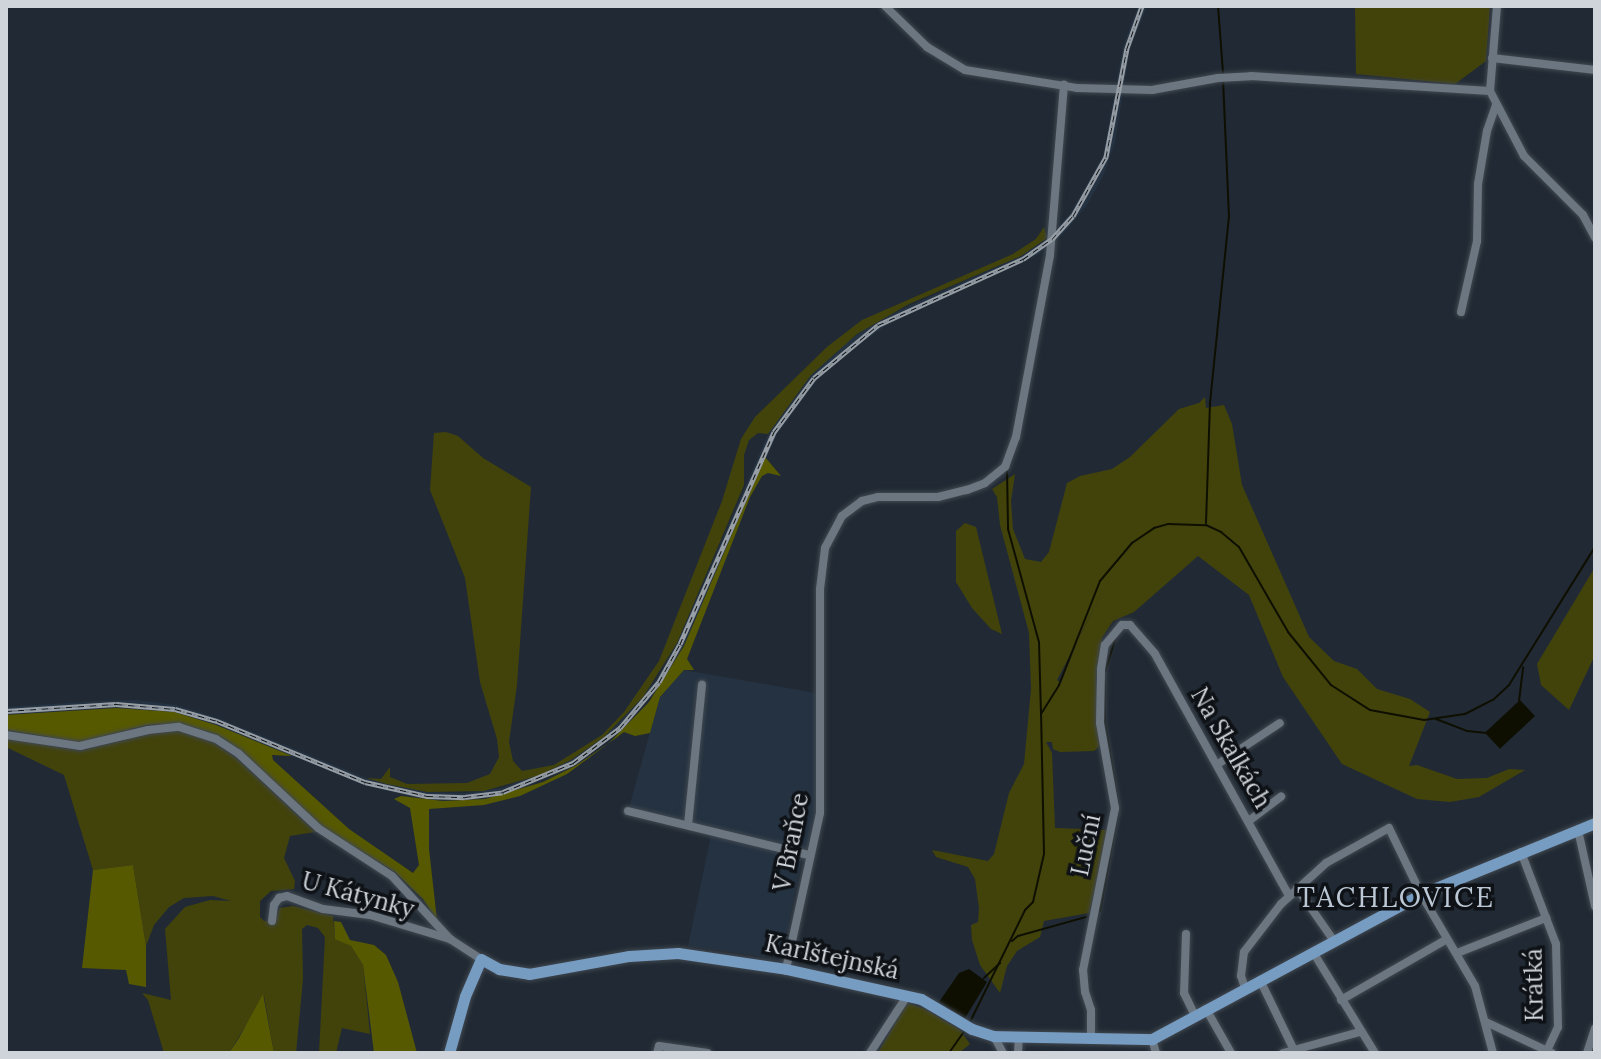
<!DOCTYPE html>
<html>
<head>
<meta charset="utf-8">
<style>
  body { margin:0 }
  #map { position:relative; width:1601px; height:1059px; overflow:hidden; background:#212a34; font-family:Lora,serif }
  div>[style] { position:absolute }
  .built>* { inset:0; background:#243241 }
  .green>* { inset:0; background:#42430b }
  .forest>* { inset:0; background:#575900 }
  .water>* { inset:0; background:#0e0f00; transform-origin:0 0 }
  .stream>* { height:2px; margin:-1px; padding:0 1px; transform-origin:1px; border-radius:1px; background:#0e0f00 }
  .roads { filter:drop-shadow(0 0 2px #414850) drop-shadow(0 0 2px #414850) }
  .minor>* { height:8px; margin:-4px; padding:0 4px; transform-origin:4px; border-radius:4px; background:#6b7681 }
  .major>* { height:11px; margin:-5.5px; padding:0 5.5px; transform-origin:5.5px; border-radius:5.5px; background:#769cc2 }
  .rail>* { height:5px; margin-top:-2.5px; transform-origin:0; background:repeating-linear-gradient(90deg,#0e1216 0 6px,#979ea5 0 12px); box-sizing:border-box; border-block:2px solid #979ea5 }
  span { translate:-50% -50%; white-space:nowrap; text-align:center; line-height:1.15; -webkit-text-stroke:7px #0e1216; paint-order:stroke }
  .street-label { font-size:24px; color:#ced4da }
  .quarter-label { font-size:28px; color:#bbc7d4; letter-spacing:2px }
  .frame { position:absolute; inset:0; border:8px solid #ced4da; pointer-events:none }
</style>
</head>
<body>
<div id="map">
  <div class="built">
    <div style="clip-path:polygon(1138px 6px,1147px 6px,1130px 49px,1115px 142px,1104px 174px,1087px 205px,1064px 233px,1039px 254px,894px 320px,847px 352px,817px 380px,777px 434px,684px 646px,662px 684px,622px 730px,575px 766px,504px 796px,465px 801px,426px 800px,364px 785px,216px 725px,174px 712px,116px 708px,6px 715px,6px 707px,100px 701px,136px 700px,176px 705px,218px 718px,366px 778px,427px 792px,465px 793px,502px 788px,571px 760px,617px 725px,656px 680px,677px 643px,770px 430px,811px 375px,842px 346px,876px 321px,1021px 256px,1049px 236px,1070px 214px,1103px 156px,1123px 47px)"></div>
    <div style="clip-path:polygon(684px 670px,822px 694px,823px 785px,809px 855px,628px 811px,660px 697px)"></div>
    <div style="clip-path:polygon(711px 835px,802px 857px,782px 956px,765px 954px,765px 957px,688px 946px)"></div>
  </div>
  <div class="green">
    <div style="clip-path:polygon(1355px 6px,1490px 6px,1486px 61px,1455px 84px,1356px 74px)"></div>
    <div style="clip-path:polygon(1044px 227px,1047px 238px,1021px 256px,909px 304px,857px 334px,811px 375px,768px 434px,758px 433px,749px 440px,744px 455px,744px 485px,677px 643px,643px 697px,604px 737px,571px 760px,540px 775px,484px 791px,427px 792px,387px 784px,366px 778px,381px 779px,390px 767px,390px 777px,407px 784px,467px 783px,490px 774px,499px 757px,497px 739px,480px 682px,465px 578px,430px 490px,434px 433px,446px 432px,458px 436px,483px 458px,531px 487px,517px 685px,509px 742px,513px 761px,522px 771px,554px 765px,602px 735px,624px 712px,659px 661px,722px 501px,741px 439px,755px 417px,827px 347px,862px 320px,1013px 254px,1036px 239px)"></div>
    <div style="clip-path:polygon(evenodd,1205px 397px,1206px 408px,1224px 405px,1232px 424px,1242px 485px,1309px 637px,1334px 661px,1357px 669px,1377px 689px,1410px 699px,1430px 712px,1409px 766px,1417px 765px,1457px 779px,1487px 778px,1509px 769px,1525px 770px,1479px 797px,1450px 802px,1417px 799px,1342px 764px,1283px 677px,1249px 595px,1198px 556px,1134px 612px,1113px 621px,1102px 638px,1096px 679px,1102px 744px,1094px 751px,1060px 752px,1053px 749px,1052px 742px,1046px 742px,1052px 753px,1055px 828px,1109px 830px,1089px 913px,1044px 921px,1040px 937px,1017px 951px,1007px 966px,1000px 993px,980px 965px,972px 940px,971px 925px,978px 922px,979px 908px,975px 879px,968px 867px,936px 857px,932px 850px,988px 861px,994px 854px,1009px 793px,1024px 764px,1031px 689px,1029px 633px,1000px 525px,997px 497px,992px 489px,1015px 474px,1011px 501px,1013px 529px,1025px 559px,1041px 562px,1049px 552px,1067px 483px,1080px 476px,1112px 469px,1130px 457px,1179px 409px,1199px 403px,1205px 397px,1110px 578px,1079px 637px,1061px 683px,1057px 680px,1110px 578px)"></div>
    <div style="clip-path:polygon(965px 523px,976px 527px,1002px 634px,991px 629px,972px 608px,956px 582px,956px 531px)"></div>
    <div style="clip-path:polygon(1595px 567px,1595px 655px,1569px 710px,1541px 685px,1537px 664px)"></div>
    <div style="clip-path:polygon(179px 731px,214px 743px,236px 758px,315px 832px,290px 836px,284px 858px,295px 881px,294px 889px,271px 891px,260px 901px,260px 917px,264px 921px,275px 920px,280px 908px,293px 906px,333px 916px,335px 938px,351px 946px,363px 965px,370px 1034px,342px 1028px,336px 1053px,319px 1053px,325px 937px,318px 928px,307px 925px,302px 929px,303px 979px,296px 1053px,274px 1053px,264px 996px,229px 1053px,164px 1053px,148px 1000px,142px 993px,171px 1000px,165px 929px,185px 907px,210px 900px,231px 901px,213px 896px,184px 898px,169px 907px,154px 925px,146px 946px,133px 865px,93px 870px,64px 775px,6px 747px,6px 739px,80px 751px,149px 734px)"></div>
    <div style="clip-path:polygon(907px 1003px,925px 1009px,960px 1030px,970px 1044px,959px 1053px,878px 1053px)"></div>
  </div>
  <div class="forest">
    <div style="clip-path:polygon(765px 457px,781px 476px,768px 473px,762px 476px,750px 497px,687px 659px,694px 670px,684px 670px,660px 697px,650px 733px,635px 736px,624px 732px,567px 774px,520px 796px,484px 805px,429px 809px,429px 849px,437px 920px,423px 899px,395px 872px,320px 825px,242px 751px,218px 735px,180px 723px,147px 725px,80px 742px,6px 730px,6px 715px,116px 708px,174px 712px,216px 725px,292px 756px,272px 755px,273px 760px,349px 829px,413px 873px,419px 865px,410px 808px,394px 799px,401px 796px,443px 801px,485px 799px,543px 782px,575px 766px,609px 743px,649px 702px,684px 646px)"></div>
    <div style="clip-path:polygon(133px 865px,146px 946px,146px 987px,129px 984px,126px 970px,82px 968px,93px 870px)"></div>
    <div style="clip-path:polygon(334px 921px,341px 922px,350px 940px,374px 945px,386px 955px,398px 982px,417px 1053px,374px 1053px,363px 965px,351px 946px,335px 939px)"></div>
    <div style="clip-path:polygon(263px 994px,274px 1053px,229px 1053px,239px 1038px)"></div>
  </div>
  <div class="water">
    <div style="left:1520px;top:700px;width:22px;height:48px;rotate:47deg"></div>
    <div style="clip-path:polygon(969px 969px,987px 982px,965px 1018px,939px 1002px,959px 973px)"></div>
  </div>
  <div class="stream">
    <div style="left:1218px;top:6px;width:67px;rotate:85.7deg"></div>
    <div style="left:1007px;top:469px;width:60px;rotate:89deg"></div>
    <div style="left:1008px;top:529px;width:117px;rotate:74.7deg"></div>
    <div style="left:1039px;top:642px;width:72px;rotate:88.4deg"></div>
    <div style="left:1206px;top:523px;width:120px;rotate:-88.1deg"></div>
    <div style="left:1210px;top:403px;width:187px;rotate:-84.2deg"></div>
    <div style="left:1229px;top:217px;width:138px;rotate:-92.5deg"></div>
    <div style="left:1105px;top:672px;width:34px;rotate:-73deg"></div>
    <div style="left:1105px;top:682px;width:41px;rotate:90deg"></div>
    <div style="left:1105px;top:723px;width:81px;rotate:80.8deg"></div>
    <div style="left:1519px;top:701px;width:34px;rotate:-83deg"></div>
    <div style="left:1436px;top:719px;width:33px;rotate:21deg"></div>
    <div style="left:1467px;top:731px;width:20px;rotate:6deg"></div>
    <div style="left:1100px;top:911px;width:96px;rotate:-79.7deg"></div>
    <div style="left:1012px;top:941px;width:8px;rotate:-40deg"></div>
    <div style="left:1018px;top:936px;width:71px;rotate:-15.6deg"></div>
    <div style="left:984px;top:978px;width:22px;rotate:-43deg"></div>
    <div style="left:969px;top:1024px;width:127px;rotate:-63.8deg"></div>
    <div style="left:1025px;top:910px;width:11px;rotate:-45deg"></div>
    <div style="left:1033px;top:902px;width:49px;rotate:-77.1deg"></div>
    <div style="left:1044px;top:854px;width:140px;rotate:-91.2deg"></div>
    <div style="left:1041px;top:714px;width:34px;rotate:-58deg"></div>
    <div style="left:1059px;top:685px;width:112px;rotate:-68.5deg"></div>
    <div style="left:1100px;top:581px;width:50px;rotate:-49.9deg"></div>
    <div style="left:1132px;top:543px;width:27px;rotate:-34deg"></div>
    <div style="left:1154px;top:528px;width:15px;rotate:-16deg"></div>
    <div style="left:1168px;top:524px;width:38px;rotate:2deg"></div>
    <div style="left:1206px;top:525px;width:17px;rotate:25deg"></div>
    <div style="left:1221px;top:532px;width:23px;rotate:40deg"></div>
    <div style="left:1239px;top:547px;width:98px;rotate:60deg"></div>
    <div style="left:1288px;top:632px;width:68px;rotate:50.9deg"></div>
    <div style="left:1331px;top:685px;width:46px;rotate:32.7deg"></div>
    <div style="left:1370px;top:710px;width:55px;rotate:10.5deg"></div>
    <div style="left:1424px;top:720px;width:41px;rotate:-8.3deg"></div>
    <div style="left:1465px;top:714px;width:31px;rotate:-27deg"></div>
    <div style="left:1493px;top:700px;width:22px;rotate:-43deg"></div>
    <div style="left:1509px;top:685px;width:163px;rotate:-58.1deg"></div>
    <div style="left:949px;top:1053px;width:29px;rotate:-55deg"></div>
  </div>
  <div class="roads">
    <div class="minor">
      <div style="left:885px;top:6px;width:59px;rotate:44.3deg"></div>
      <div style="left:927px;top:47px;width:44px;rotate:31.2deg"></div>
      <div style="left:965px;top:70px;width:113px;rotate:9.1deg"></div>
      <div style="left:1077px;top:88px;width:75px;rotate:1.5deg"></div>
      <div style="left:1152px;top:90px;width:67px;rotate:-10.3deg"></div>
      <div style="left:1218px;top:78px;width:33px;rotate:-3deg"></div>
      <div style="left:1251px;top:76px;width:239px;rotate:3.6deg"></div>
      <div style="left:1497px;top:6px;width:85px;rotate:94.7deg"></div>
      <div style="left:1490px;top:91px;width:73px;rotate:62.4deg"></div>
      <div style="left:1524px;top:156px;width:83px;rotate:45deg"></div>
      <div style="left:1583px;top:215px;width:26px;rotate:62deg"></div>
      <div style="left:1492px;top:58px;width:104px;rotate:6.6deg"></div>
      <div style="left:1461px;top:312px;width:73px;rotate:-77.3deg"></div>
      <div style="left:1477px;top:241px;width:57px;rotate:-89deg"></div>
      <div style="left:1478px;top:184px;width:54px;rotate:-80.4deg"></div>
      <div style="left:1487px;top:131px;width:28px;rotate:-71deg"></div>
      <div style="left:6px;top:735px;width:75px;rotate:8.5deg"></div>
      <div style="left:80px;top:746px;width:70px;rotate:-13.2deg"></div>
      <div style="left:148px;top:730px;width:31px;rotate:-6deg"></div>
      <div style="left:179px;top:727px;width:39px;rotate:18deg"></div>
      <div style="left:216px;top:739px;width:27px;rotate:33deg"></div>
      <div style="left:239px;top:754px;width:108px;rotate:43.1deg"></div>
      <div style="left:318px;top:828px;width:88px;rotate:33deg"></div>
      <div style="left:392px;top:876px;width:86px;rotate:47.4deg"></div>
      <div style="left:450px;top:939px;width:37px;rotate:33deg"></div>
      <div style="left:1218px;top:764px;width:74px;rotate:-33.5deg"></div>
      <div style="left:628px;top:811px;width:186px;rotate:13.7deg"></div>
      <div style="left:1250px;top:820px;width:39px;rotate:-37deg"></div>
      <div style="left:688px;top:825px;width:141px;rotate:-84.3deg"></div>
      <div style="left:1578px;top:830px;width:78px;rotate:77.4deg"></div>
      <div style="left:1521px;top:852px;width:98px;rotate:69.2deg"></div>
      <div style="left:1556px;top:944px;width:83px;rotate:88.6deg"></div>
      <div style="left:1558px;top:1027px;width:26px;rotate:115deg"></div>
      <div style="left:1297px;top:888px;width:65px;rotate:55.1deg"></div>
      <div style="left:272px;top:921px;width:16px;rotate:-83deg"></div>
      <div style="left:274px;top:905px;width:9px;rotate:-54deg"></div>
      <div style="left:279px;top:898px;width:8px;rotate:-14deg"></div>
      <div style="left:287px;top:896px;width:38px;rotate:20deg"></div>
      <div style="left:323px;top:909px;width:47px;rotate:7.3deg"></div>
      <div style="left:370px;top:915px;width:84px;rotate:16.7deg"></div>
      <div style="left:1186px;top:934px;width:59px;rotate:91.9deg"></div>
      <div style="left:1184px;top:993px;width:25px;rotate:64deg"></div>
      <div style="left:1313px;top:952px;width:119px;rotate:58.5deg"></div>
      <div style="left:1457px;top:953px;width:96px;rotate:-21.5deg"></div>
      <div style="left:786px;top:969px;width:160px;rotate:-77.7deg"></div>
      <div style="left:820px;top:813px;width:224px;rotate:-90deg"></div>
      <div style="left:820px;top:589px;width:41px;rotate:-83deg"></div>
      <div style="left:825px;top:548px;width:36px;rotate:-62deg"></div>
      <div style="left:842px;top:516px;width:25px;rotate:-37deg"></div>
      <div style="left:862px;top:501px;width:16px;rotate:-14deg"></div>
      <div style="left:878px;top:497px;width:60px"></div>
      <div style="left:938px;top:497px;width:30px;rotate:-14deg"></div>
      <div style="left:967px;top:490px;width:19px;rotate:-21deg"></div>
      <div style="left:985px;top:483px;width:26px;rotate:-39deg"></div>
      <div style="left:1005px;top:467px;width:32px;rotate:-70deg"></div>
      <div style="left:1016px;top:437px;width:185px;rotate:-79.4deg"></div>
      <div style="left:1050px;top:255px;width:171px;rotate:-85.3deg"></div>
      <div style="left:1260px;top:980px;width:78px;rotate:64.1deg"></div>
      <div style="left:1245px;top:988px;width:13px;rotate:-108deg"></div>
      <div style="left:1241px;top:976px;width:24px;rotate:-83deg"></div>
      <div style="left:1244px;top:952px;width:61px;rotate:-52.4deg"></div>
      <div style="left:1281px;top:904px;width:61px;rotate:-42.3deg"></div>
      <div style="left:1326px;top:863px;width:72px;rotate:-29.1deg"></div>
      <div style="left:1389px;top:828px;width:73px;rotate:64.1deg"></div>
      <div style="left:1421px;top:894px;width:107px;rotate:59.6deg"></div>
      <div style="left:1475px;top:986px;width:69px;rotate:75deg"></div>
      <div style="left:1341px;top:1000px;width:122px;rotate:-29.9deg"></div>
      <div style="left:1206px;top:1009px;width:51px;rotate:60.4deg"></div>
      <div style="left:1486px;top:1022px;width:73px;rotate:25.2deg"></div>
      <div style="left:994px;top:1036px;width:19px;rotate:62deg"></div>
      <div style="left:1152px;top:1039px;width:15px;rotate:74deg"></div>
      <div style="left:1091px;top:1040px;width:30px;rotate:-90deg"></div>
      <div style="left:1091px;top:1010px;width:19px;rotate:-108deg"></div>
      <div style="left:1085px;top:992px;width:22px;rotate:-95deg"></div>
      <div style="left:1083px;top:970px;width:165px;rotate:-78.8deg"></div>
      <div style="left:1115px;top:808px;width:86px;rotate:-100deg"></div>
      <div style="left:1100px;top:723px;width:54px;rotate:-88.9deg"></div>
      <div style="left:1101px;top:669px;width:24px;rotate:-81deg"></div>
      <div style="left:1105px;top:645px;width:26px;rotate:-50deg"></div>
      <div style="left:1122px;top:625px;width:8px"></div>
      <div style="left:1130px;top:625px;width:38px;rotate:49deg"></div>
      <div style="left:1155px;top:654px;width:277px;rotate:61deg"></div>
      <div style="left:657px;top:1053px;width:7px;rotate:-74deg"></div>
      <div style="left:659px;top:1046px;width:49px;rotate:8.3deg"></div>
      <div style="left:870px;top:1053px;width:68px;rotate:-57deg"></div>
      <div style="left:1018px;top:1053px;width:17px;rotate:-87deg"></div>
      <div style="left:1283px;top:1053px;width:80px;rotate:-15.3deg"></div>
      <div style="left:1587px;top:1053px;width:26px;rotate:-72deg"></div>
    </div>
    <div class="major">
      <div style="left:449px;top:1053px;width:59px;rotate:-74.3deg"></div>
      <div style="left:465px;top:996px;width:40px;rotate:-66.6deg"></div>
      <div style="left:481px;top:959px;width:21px;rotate:29deg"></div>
      <div style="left:499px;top:969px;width:30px;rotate:9deg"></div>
      <div style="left:529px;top:974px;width:102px;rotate:-10.2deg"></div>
      <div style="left:629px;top:956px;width:49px;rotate:-3.5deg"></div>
      <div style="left:678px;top:953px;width:109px;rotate:8.4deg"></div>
      <div style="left:786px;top:969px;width:138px;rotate:12.5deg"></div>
      <div style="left:921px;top:999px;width:59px;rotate:30.5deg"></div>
      <div style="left:972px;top:1029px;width:23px;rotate:18deg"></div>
      <div style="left:994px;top:1036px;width:158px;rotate:1.1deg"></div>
      <div style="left:1152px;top:1039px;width:306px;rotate:-28.3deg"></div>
      <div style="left:1421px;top:894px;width:188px;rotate:-22.2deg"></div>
    </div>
  </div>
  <div class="rail">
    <div style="left:6px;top:711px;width:110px;rotate:-3.6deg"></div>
    <div style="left:116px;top:704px;width:59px;rotate:4.8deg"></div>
    <div style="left:175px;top:709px;width:44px;rotate:15.9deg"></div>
    <div style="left:217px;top:721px;width:160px;rotate:22.4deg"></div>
    <div style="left:365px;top:782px;width:64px;rotate:12.7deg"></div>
    <div style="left:427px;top:796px;width:38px;rotate:2deg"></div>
    <div style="left:465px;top:797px;width:38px;rotate:-7deg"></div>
    <div style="left:503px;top:792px;width:76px;rotate:-22.5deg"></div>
    <div style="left:573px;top:763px;width:59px;rotate:-36.7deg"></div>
    <div style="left:620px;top:728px;width:60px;rotate:-49.7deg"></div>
    <div style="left:659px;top:682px;width:43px;rotate:-61.1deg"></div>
    <div style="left:680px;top:644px;width:232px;rotate:-66.1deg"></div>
    <div style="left:774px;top:432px;width:67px;rotate:-53.5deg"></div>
    <div style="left:814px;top:378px;width:83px;rotate:-39.6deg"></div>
    <div style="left:878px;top:325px;width:159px;rotate:-24.5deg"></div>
    <div style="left:1023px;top:259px;width:35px;rotate:-35deg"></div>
    <div style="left:1052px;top:239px;width:31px;rotate:-48deg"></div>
    <div style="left:1073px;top:216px;width:68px;rotate:-60.8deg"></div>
    <div style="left:1106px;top:157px;width:111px;rotate:-79.1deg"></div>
    <div style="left:1127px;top:48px;width:45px;rotate:-70.3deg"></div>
  </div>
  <div class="street-label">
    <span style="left:1231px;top:748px;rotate:60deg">Na Skalkách</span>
    <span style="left:791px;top:842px;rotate:-79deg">V Braňce</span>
    <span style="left:1086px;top:845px;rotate:-78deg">Luční</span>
    <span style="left:358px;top:895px;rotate:15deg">U Kátynky</span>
    <span style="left:832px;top:957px;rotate:12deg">Karlštejnská</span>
    <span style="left:1534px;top:985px;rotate:-91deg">Krátká</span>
  </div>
  <div class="quarter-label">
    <span style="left:1396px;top:897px">TACHLOVICE</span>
  </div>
  <div class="frame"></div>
</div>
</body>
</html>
